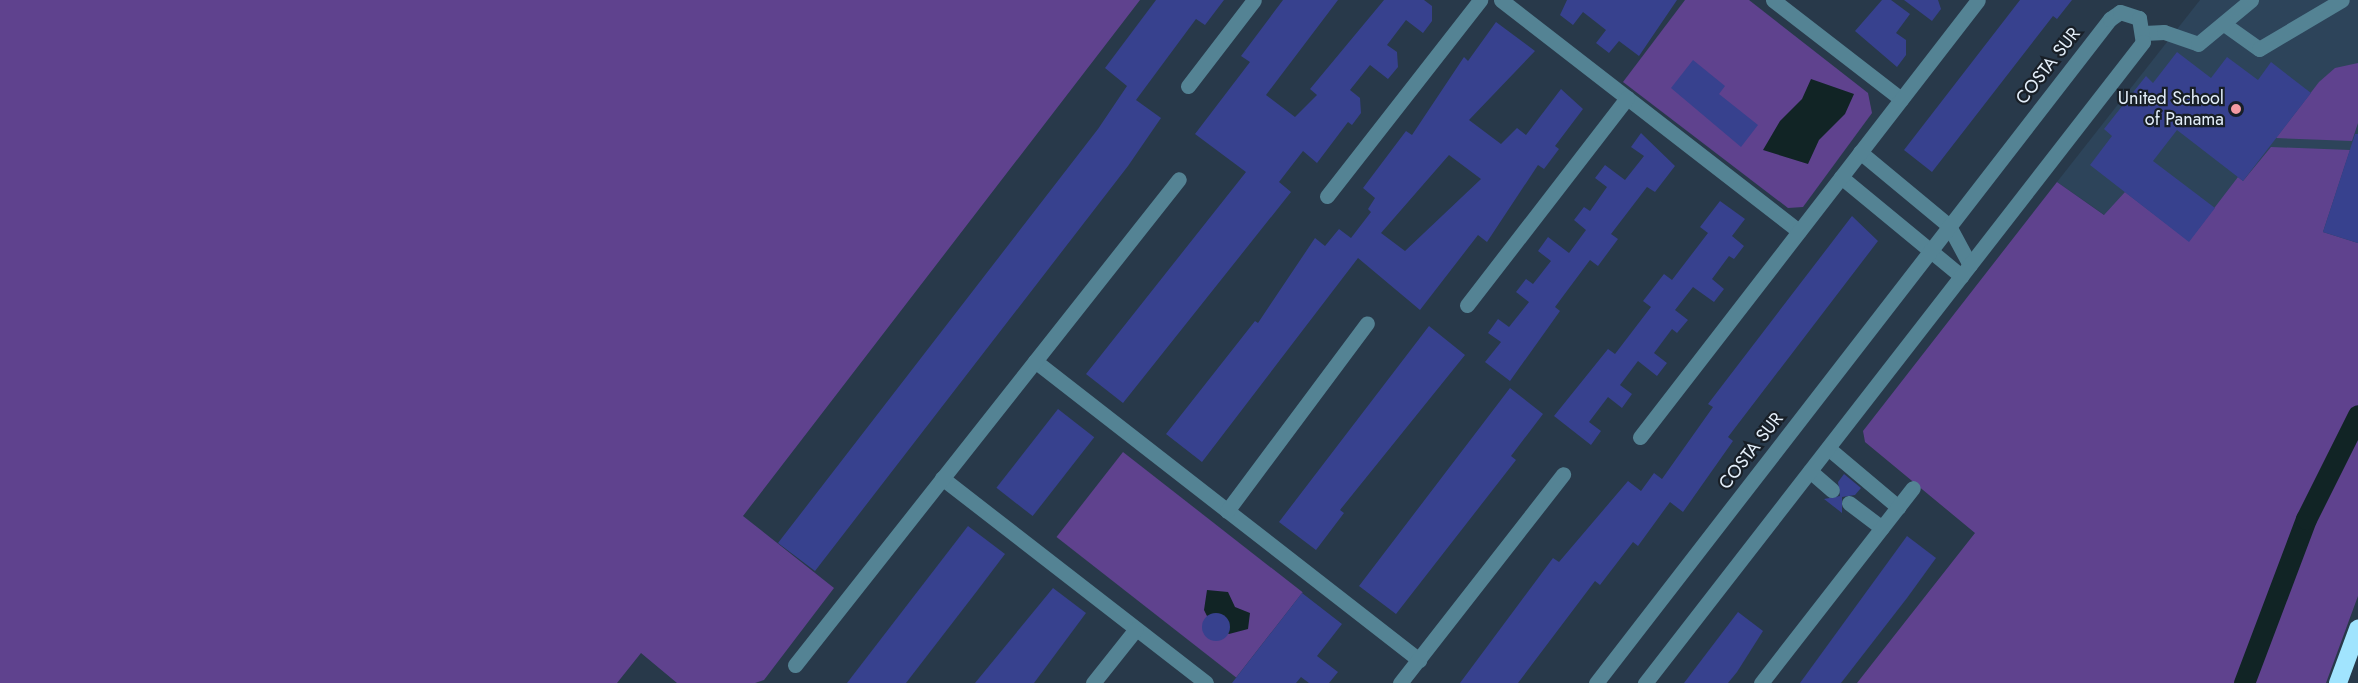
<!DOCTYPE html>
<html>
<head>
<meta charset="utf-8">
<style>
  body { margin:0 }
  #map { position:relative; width:2358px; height:683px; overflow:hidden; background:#28394a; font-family:Jost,sans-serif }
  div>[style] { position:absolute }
  .built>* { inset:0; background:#2d445a }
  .green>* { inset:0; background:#5f428e; transform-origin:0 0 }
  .water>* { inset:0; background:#112425 }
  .canal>* { height:21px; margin:-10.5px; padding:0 10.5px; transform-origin:10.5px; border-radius:10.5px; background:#112425 }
  .building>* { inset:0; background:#37418e; transform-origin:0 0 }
  .round { border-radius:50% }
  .minor>* { height:15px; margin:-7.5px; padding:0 7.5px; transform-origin:7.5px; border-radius:7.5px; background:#548394 }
  .highway>* { height:18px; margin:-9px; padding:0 9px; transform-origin:9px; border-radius:9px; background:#a1e4fe }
  .dots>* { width:16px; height:16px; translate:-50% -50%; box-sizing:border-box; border:3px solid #181f27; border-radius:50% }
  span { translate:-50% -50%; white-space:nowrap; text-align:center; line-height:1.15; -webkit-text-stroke:4.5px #181f27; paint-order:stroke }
  .street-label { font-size:18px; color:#e4effa }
  .poi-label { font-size:18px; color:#e4effa }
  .right { translate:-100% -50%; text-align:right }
</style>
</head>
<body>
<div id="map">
  <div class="built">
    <div style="clip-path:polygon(2200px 0,2358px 0,2358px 334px,2211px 289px,2057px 182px)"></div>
  </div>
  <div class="green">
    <div style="clip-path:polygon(0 0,1140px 0,743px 516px,834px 588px,764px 680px,755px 683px,677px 683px,641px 653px,617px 683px,0 683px)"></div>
    <div style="clip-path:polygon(1685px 0,1749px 0,1868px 93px,1872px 113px,1803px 207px,1788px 208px,1623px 82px)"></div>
    <div style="clip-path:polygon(2358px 63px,2358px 123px,2352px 141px,2276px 138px,2319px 82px,2335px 68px)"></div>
    <div style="clip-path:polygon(2271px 147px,2350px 150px,2323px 232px,2358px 243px,2358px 596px,2326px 683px,1857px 683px,1975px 533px,1865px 442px,1863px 431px,2057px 182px,2104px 215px,2125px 192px,2189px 241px,2238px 177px,2243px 181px)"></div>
    <div style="left:1123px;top:452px;width:228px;height:108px;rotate:38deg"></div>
  </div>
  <div class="water">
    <div style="clip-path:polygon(1811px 79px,1854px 94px,1845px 114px,1819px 140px,1808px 164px,1763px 150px,1780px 121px,1802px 99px)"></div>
    <div style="clip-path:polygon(1207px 590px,1228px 592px,1235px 607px,1250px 613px,1248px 629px,1229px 634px,1210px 622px,1204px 610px)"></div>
  </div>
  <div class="canal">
    <div style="left:2244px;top:683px;width:175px;rotate:-69.3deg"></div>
    <div style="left:2306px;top:519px;width:116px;rotate:-63.4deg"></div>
  </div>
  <div class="building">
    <div style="clip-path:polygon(1156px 0,1224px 0,1205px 25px,1196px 19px,1136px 100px,1161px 118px,1128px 166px,815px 571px,778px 543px,1098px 129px,1127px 86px,1105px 68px)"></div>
    <div style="clip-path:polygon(1283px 0,1338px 0,1266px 95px,1295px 117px,1317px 95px,1310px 89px,1384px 0,1424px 0,1432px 6px,1432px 21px,1423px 33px,1406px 20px,1387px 45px,1397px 52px,1398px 67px,1388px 79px,1370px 65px,1350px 90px,1360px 98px,1361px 113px,1352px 125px,1348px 122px,1317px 163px,1303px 151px,1279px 182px,1291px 192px,1123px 403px,1086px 374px,1246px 172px,1195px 134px,1250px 62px,1241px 56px)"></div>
    <div style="clip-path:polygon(1567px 0,1677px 0,1639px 56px,1619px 41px,1609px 53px,1596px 43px,1606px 30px,1583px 12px,1573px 25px,1560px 15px)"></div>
    <div style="clip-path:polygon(1882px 0,1891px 0,1910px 14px,1896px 33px,1906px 40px,1906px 55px,1897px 67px,1855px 31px)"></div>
    <div style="clip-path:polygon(1904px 0,1938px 0,1941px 9px,1932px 21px)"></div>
    <div style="clip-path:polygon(2020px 0,2072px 0,2057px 19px,2053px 16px,1932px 172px,1904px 150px)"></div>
    <div style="clip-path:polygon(evenodd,1496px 22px,1535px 51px,1469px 120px,1501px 144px,1517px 128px,1526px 135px,1561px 89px,1583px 109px,1555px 146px,1559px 149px,1544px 169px,1538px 165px,1487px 242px,1478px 235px,1420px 310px,1358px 258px,1202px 462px,1166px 434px,1255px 321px,1258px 323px,1315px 238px,1325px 246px,1339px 229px,1351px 238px,1371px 212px,1368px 209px,1375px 198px,1363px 188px,1406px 131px,1412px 135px,1464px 57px,1468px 61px,1496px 22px,1449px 155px,1481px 179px,1405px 251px,1381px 233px,1449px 155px)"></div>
    <div style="clip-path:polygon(2177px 52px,2211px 78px,2227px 57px,2258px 80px,2271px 62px,2311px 93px,2243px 181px,2177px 130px,2153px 161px,2215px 208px,2189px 242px,2090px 165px,2112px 136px,2104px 129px,2146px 76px,2153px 83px)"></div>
    <div style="clip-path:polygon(1693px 60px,1725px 86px,1719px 94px,1758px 125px,1741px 147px,1671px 88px)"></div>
    <div style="clip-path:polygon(1641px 133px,1675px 166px,1655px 192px,1647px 187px,1611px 234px,1618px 239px,1598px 266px,1590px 260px,1555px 307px,1560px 311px,1510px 381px,1485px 362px,1501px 342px,1488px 333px,1498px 319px,1509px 327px,1529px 302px,1516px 292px,1526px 279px,1533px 284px,1551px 261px,1538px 251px,1548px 237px,1569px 253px,1586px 230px,1574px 220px,1584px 207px,1590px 211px,1607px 187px,1595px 178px,1605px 165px,1625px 180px,1644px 156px,1631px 147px)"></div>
    <div style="clip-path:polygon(2355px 134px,2358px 134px,2358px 243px,2323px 232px)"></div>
    <div style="clip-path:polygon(1720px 201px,1745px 219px,1732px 236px,1744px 246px,1734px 259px,1729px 256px,1712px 279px,1724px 289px,1714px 302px,1693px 287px,1675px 310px,1688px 320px,1677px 333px,1672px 329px,1654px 353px,1667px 363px,1657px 376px,1638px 361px,1620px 385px,1632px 394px,1622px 408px,1608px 397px,1589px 422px,1601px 431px,1591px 445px,1554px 416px,1608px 349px,1615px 354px,1651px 307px,1643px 301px,1664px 274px,1672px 280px,1708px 233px,1700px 227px)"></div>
    <div style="clip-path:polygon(1852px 216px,1878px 241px,1728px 437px,1733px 441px,1683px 512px,1670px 502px,1638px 546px,1633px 542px,1600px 585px,1595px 581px,1518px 683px,1460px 683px,1553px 558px,1559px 562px,1628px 481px,1641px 491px,1654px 473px,1662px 479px,1713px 407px,1708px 404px)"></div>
    <div style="clip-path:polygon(1429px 326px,1465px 355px,1340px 510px,1344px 513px,1316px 550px,1279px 522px)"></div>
    <div style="clip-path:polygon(1510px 388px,1543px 414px,1511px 456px,1516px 460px,1396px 614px,1359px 586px)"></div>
    <div style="left:1058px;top:409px;width:46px;height:100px;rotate:38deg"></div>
    <div style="clip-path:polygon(1844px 474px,1861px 488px,1855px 495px,1842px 497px,1842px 513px,1824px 499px,1840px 496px,1838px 482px)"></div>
    <div style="clip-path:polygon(968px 526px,1005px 554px,977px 591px,906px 683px,847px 683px)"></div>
    <div style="clip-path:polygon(1907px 536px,1936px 558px,1907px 598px,1841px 683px,1800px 683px)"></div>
    <div style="clip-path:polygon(1053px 588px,1086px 613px,1034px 683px,975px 683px)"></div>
    <div style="clip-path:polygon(1302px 593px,1342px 624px,1317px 656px,1338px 672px,1329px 683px,1309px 683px,1301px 677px,1296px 683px,1232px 683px)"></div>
    <div style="clip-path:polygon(1738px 612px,1763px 631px,1737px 672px,1728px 683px,1684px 683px)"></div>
    <div class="round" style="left:1202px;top:613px;width:28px;height:28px"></div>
  </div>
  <div class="minor">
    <div style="left:1501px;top:0;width:377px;rotate:37.8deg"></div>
    <div style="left:1773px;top:0;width:162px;rotate:37.7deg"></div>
    <div style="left:2224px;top:24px;width:43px;rotate:35.5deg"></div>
    <div style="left:2259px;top:49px;width:96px;rotate:-30.6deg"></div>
    <div style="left:2144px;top:33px;width:20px;rotate:-3deg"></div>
    <div style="left:2164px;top:32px;width:36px;rotate:19deg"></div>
    <div style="left:2198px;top:44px;width:69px;rotate:-39.7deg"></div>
    <div style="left:1188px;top:86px;width:108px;rotate:-52.5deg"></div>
    <div style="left:1860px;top:152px;width:116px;rotate:39.7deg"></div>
    <div style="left:1949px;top:226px;width:44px;rotate:61.7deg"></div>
    <div style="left:1841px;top:177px;width:156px;rotate:39.5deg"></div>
    <div style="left:1327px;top:196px;width:249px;rotate:-52deg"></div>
    <div style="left:1467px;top:305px;width:262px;rotate:-52.3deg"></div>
    <div style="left:1035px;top:361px;width:487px;rotate:37.9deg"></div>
    <div style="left:1640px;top:437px;width:552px;rotate:-52.28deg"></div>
    <div style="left:1828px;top:448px;width:92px;rotate:40.1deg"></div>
    <div style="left:1810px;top:471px;width:29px;rotate:41deg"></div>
    <div style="left:942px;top:478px;width:334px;rotate:37.8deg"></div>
    <div style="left:1849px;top:503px;width:41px;rotate:37.1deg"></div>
    <div style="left:1227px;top:511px;width:234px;rotate:-53.3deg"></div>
    <div style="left:795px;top:665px;width:619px;rotate:-51.69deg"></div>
    <div style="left:1093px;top:683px;width:69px;rotate:-51.5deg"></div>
    <div style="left:1400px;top:683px;width:265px;rotate:-52deg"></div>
    <div style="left:1596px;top:683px;width:840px;rotate:-52.26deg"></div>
    <div style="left:2110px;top:19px;width:12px;rotate:-35deg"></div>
    <div style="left:2120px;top:12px;width:20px;rotate:18deg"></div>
    <div style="left:2139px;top:18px;width:24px;rotate:81deg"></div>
    <div style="left:2143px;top:42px;width:812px;rotate:127.84deg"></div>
    <div style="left:1761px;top:683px;width:247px;rotate:-52.1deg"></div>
  </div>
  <div class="highway">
    <div style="left:2338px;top:683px;width:58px;rotate:-69.7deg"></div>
  </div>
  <div class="dots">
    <div style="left:2236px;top:109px;background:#f49aa3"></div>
  </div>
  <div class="street-label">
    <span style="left:2048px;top:66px;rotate:-52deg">COSTA SUR</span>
    <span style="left:1751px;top:451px;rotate:-52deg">COSTA SUR</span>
  </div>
  <div class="poi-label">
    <span class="right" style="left:2224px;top:109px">United School<br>of Panama</span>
  </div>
</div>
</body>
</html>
